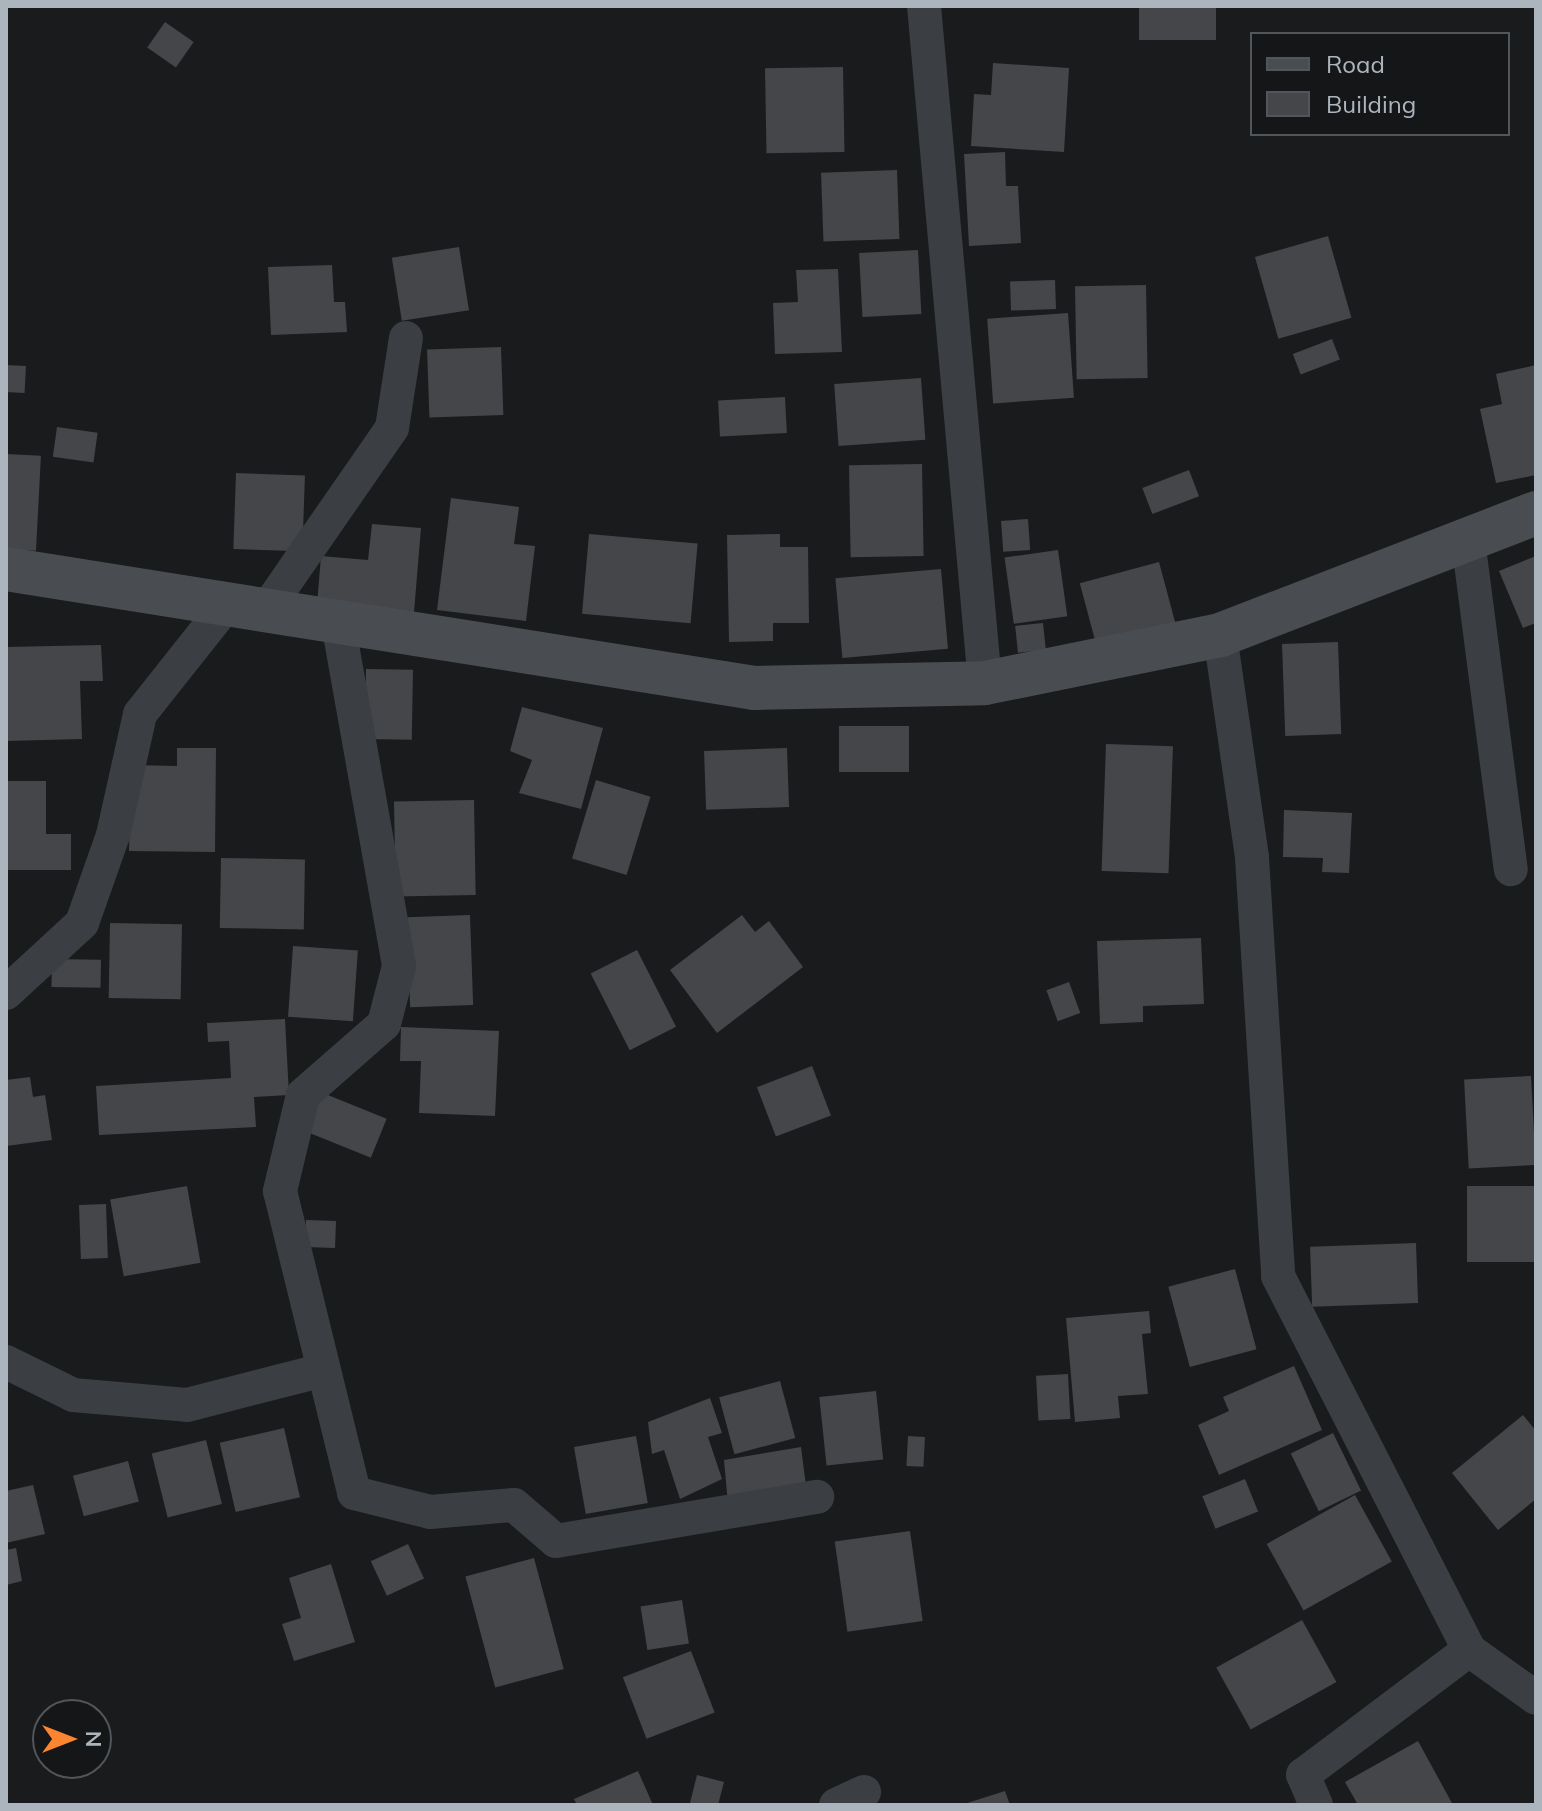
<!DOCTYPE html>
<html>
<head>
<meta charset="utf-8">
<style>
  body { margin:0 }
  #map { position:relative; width:1542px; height:1811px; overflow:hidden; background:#1a1b1d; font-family:Mulish,sans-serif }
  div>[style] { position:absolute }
  .building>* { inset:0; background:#44464a; transform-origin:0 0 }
  .street>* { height:34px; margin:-17px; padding:0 17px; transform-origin:17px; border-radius:17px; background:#3b3e42 }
  .secondary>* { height:44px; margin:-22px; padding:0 22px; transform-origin:22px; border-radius:22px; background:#494d52 }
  span { translate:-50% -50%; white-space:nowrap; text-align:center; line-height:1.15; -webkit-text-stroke:7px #151618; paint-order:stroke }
  .frame { position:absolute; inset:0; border:8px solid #acb5bd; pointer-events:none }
  .legend { position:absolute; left:1250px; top:32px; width:260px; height:104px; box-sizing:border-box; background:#151618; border:2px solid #51565a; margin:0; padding:10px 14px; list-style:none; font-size:24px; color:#acb5bd }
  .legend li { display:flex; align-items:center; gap:16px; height:40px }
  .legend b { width:40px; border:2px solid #51565a }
  .north { position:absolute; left:32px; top:1699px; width:80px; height:80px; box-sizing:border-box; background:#151618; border:2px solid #51565a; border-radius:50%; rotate:90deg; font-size:22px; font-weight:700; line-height:32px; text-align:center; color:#acb5bd }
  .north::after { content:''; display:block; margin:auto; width:28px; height:36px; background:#fd8532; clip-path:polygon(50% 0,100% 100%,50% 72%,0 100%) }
</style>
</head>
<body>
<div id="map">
  <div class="building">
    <div style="left:1139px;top:6px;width:77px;height:34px"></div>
    <div style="left:165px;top:22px;width:35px;height:31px;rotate:35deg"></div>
    <div style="clip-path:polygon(993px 63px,1069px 68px,1064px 152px,971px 146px,974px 94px,991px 95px)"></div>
    <div style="left:843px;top:67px;width:85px;height:78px;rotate:89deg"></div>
    <div style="clip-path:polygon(1005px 152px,1006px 186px,1018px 186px,1021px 243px,969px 246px,964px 154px)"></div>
    <div style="left:897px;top:170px;width:69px;height:76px;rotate:88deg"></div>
    <div style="left:1328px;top:236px;width:85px;height:76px;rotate:74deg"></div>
    <div style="left:459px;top:247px;width:64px;height:68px;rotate:81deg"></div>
    <div style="left:918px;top:250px;width:64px;height:59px;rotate:87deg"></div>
    <div style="clip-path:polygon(332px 265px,334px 302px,345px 302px,347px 332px,271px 335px,268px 267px)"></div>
    <div style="clip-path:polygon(838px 269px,842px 352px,775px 354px,773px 303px,798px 302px,796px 270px)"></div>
    <div style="left:1055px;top:280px;width:29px;height:45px;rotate:88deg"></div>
    <div style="left:1146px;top:285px;width:93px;height:71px;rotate:89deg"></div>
    <div style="left:1068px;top:313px;width:85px;height:81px;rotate:86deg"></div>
    <div style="left:1332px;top:339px;width:22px;height:42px;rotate:69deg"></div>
    <div style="left:501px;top:347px;width:68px;height:74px;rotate:88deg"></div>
    <div style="left:6px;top:365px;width:20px;height:27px;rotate:3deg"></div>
    <div style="clip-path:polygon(1536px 365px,1536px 475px,1496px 483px,1480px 409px,1502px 404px,1496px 374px)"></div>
    <div style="left:921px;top:378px;width:62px;height:87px;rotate:86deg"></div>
    <div style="left:785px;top:397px;width:36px;height:67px;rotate:87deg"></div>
    <div style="left:57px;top:427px;width:41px;height:30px;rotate:8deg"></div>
    <div style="left:6px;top:454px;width:35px;height:95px;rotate:3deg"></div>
    <div style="left:922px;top:464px;width:92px;height:73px;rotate:89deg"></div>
    <div style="left:1189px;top:470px;width:28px;height:50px;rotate:69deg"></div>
    <div style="left:236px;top:473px;width:69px;height:76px;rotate:2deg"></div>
    <div style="clip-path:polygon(451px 498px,519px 507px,514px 544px,535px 546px,526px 621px,437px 610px)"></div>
    <div style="left:1028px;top:519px;width:31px;height:27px;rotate:86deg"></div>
    <div style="clip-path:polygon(372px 524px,421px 528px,414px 612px,317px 604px,321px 556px,368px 560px)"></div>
    <div style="left:589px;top:534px;width:109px;height:80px;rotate:5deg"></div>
    <div style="clip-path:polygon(780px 534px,780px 547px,808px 547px,809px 623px,773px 623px,773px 641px,729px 642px,727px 535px)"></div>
    <div style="left:1058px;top:550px;width:67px;height:54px;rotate:82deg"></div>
    <div style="clip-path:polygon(1536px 556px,1536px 623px,1523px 628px,1499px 571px)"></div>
    <div style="left:1159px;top:562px;width:68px;height:82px;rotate:75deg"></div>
    <div style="left:941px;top:569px;width:80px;height:106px;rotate:85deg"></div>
    <div style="left:1043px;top:623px;width:27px;height:28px;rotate:84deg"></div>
    <div style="left:1338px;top:642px;width:92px;height:56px;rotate:88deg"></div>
    <div style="clip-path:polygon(101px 645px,103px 681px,80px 681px,82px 739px,6px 741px,6px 647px)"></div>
    <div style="left:366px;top:669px;width:47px;height:70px;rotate:1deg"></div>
    <div style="clip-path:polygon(522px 707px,603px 728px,581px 809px,519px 793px,532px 760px,510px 751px)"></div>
    <div style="left:839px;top:726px;width:70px;height:46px"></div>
    <div style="left:1106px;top:744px;width:67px;height:127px;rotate:2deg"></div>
    <div style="clip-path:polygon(177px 748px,216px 748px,215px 852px,129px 851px,131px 765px,177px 766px)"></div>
    <div style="left:787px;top:748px;width:59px;height:83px;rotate:88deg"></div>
    <div style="left:596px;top:780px;width:57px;height:82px;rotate:17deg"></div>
    <div style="clip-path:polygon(6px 781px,46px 781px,46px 834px,71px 834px,71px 870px,6px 870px)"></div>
    <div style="left:474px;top:800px;width:95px;height:80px;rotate:89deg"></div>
    <div style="clip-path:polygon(1284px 810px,1352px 813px,1349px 873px,1322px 872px,1323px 858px,1283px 857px)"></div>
    <div style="left:221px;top:858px;width:84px;height:70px;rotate:1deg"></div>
    <div style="left:470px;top:915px;width:90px;height:63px;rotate:88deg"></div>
    <div style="clip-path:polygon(742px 915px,755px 932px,769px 921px,803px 967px,717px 1033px,670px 970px)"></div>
    <div style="left:110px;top:923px;width:72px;height:75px;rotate:1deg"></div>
    <div style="clip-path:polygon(1201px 938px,1204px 1004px,1143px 1006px,1143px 1022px,1100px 1024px,1097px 941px)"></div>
    <div style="left:293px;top:946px;width:65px;height:71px;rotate:4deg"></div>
    <div style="left:637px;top:950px;width:86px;height:52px;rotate:63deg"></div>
    <div style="left:52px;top:959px;width:49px;height:28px;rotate:1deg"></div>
    <div style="left:1069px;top:982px;width:33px;height:24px;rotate:70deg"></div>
    <div style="clip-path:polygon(285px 1019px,289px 1095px,254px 1097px,256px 1127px,99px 1135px,96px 1086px,231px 1078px,229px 1041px,208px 1042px,207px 1023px)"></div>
    <div style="clip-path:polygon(401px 1027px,499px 1031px,495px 1116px,419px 1113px,421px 1061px,400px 1061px)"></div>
    <div style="left:812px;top:1066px;width:53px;height:59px;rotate:69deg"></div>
    <div style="left:1531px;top:1076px;width:89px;height:67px;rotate:87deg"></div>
    <div style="clip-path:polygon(30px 1077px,33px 1097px,45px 1095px,52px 1140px,6px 1146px,6px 1080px)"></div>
    <div style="left:318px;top:1091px;width:74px;height:42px;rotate:22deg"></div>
    <div style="left:187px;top:1186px;width:78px;height:78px;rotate:80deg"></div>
    <div style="left:1536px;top:1186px;width:76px;height:69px;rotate:90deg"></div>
    <div style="left:106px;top:1204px;width:54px;height:27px;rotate:88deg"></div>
    <div style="left:306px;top:1220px;width:30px;height:27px;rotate:2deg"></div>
    <div style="left:1416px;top:1243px;width:60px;height:106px;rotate:88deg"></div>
    <div style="left:1235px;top:1269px;width:83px;height:69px;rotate:75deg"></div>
    <div style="clip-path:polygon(1149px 1311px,1151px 1333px,1142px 1334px,1148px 1394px,1118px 1396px,1120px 1418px,1075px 1422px,1066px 1318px)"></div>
    <div style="clip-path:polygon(1294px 1366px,1322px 1430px,1219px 1475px,1198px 1425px,1229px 1411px,1223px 1397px)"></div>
    <div style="left:1068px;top:1374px;width:45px;height:32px;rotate:87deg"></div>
    <div style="left:780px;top:1381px;width:59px;height:63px;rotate:75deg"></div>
    <div style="left:876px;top:1391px;width:69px;height:57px;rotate:84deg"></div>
    <div style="clip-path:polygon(710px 1398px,722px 1433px,708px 1437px,722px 1479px,680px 1499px,664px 1450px,652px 1454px,648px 1422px)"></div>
    <div style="clip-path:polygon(1523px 1415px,1536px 1431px,1536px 1499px,1498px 1530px,1452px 1473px)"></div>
    <div style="left:284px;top:1428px;width:71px;height:66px;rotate:77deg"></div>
    <div style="left:1333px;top:1433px;width:64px;height:47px;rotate:64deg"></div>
    <div style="left:636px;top:1436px;width:68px;height:63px;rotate:80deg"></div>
    <div style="left:908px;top:1436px;width:17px;height:30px;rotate:3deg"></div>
    <div style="left:206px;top:1440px;width:66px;height:56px;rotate:76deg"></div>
    <div style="clip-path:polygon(801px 1447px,806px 1486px,728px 1504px,724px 1460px)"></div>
    <div style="left:128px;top:1461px;width:42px;height:57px;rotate:75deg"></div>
    <div style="left:1245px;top:1479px;width:35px;height:46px;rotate:68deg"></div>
    <div style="clip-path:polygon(33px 1485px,45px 1534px,6px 1543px,6px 1491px)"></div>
    <div style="left:1355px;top:1495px;width:76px;height:101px;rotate:61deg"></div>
    <div style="left:910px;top:1531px;width:91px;height:76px;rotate:82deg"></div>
    <div style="left:408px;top:1544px;width:38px;height:41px;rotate:65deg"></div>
    <div style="clip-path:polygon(16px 1548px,22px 1581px,6px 1585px,6px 1550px)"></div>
    <div style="left:534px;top:1558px;width:115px;height:71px;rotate:75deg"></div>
    <div style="clip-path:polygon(331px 1564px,355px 1642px,294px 1661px,282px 1624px,301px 1618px,289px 1578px)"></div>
    <div style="left:682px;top:1600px;width:44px;height:42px;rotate:81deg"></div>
    <div style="left:1302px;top:1620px;width:71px;height:98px;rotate:61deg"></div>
    <div style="left:691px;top:1651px;width:66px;height:73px;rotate:69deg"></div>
    <div style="clip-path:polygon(1418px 1741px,1453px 1805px,1358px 1805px,1345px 1782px)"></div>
    <div style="clip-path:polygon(638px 1771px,653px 1805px,577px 1805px,574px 1799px)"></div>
    <div style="clip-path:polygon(697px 1775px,724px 1782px,718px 1805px,690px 1803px)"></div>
    <div style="clip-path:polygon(1005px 1791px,1010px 1805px,964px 1805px,964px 1804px)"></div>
  </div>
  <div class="street">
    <div style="left:924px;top:6px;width:680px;rotate:84.85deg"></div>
    <div style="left:1468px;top:540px;width:332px;rotate:82.6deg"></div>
    <div style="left:266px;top:610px;width:221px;rotate:-55.3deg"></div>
    <div style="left:392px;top:428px;width:91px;rotate:-81.2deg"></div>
    <div style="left:338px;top:623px;width:348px;rotate:79.9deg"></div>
    <div style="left:399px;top:966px;width:60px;rotate:104.5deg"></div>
    <div style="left:384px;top:1024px;width:108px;rotate:138.8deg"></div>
    <div style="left:303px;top:1095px;width:99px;rotate:103.5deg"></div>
    <div style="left:280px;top:1191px;width:311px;rotate:76.2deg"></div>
    <div style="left:354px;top:1493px;width:78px;rotate:14deg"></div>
    <div style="left:430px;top:1512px;width:84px;rotate:-4.8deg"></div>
    <div style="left:514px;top:1505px;width:55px;rotate:40.6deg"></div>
    <div style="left:556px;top:1541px;width:265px;rotate:-9.6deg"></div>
    <div style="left:1220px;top:635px;width:225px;rotate:81.8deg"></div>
    <div style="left:1252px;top:858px;width:419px;rotate:86.4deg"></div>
    <div style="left:1278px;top:1276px;width:420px;rotate:62.9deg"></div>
    <div style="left:1469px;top:1650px;width:82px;rotate:35.6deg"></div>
    <div style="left:6px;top:993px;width:103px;rotate:-42.6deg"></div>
    <div style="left:82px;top:923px;width:93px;rotate:-70.6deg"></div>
    <div style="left:113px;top:835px;width:124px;rotate:-77.4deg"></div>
    <div style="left:140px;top:714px;width:142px;rotate:-51.6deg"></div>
    <div style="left:6px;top:1362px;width:75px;rotate:26.2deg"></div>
    <div style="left:73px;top:1395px;width:114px;rotate:5deg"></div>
    <div style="left:187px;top:1405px;width:136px;rotate:-14.4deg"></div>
    <div style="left:836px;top:1805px;width:31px;rotate:-25deg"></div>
    <div style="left:1316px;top:1805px;width:33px;rotate:-113deg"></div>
    <div style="left:1303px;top:1775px;width:208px;rotate:-37deg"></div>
  </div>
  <div class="secondary">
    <div style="left:6px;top:569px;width:758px;rotate:9.03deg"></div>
    <div style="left:755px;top:688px;width:230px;rotate:-1.2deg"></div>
    <div style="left:985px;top:683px;width:240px;rotate:-11.5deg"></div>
    <div style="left:1220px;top:635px;width:339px;rotate:-21.1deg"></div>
  </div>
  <div class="frame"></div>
  <ul class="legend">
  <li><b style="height:10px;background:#494d52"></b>Road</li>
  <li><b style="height:22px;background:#44464a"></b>Building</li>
  </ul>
  <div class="north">N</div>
</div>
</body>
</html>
